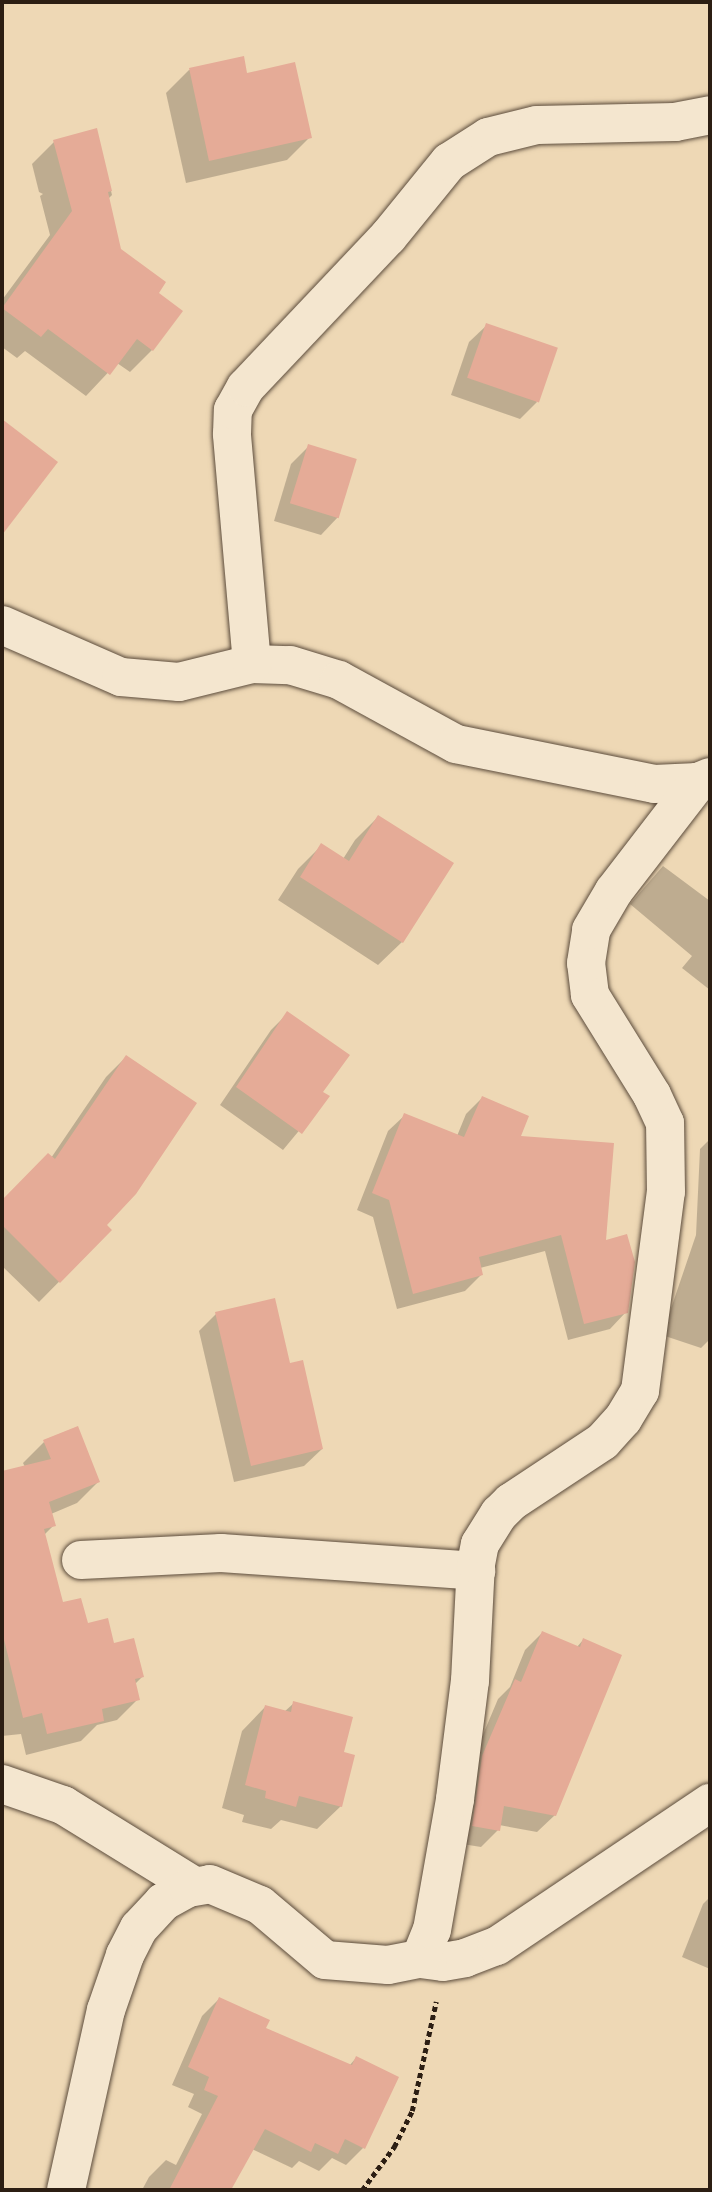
<!DOCTYPE html>
<html>
<head>
<meta charset="utf-8">
<style>
  body { margin:0 }
  #map { position:relative; width:712px; height:2192px; overflow:hidden; background:#eed8b5; font-family:Cardo,serif }
  div>[style] { position:absolute }
  .shadow>* { inset:0; background:#0003 }
  .building>* { inset:0; background:#e5ab97; transform-origin:0 0 }
  .path>* { height:4.5px; margin-top:-2.25px; transform-origin:0; background:repeating-linear-gradient(90deg,#2c1e13 0 5px,transparent 0 8.5px) }
  .roads { filter:drop-shadow(0 0 2px #5c4c3c) drop-shadow(0 0 2px #5c4c3c) }
  .minor>* { height:38px; margin:-19px; padding:0 19px; transform-origin:19px; border-radius:19px; background:#f4e6cf }
  span { translate:-50% -50%; white-space:nowrap; text-align:center; line-height:1.15; -webkit-text-stroke:6px #f4e6cf; paint-order:stroke }
  .frame { position:absolute; inset:0; border:4px solid #2c1e13; pointer-events:none }
</style>
</head>
<body>
<div id="map">
  <div class="shadow">
    <div style="clip-path:polygon(189px 70px,246px 75px,310px 137px,287px 160px,186px 183px,166px 93px)"></div>
    <div style="clip-path:polygon(96px 130px,112px 195px,108px 199px,120px 250px,156px 293px,152px 350px,130px 372px,117px 363px,86px 396px,25px 351px,17px 358px,2px 347px,2px 300px,50px 235px,40px 196px,43px 194px,39px 192px,32px 164px,54px 142px)"></div>
    <div style="clip-path:polygon(487px 325px,537px 402px,520px 419px,451px 395px,469px 342px)"></div>
    <div style="clip-path:polygon(309px 446px,338px 517px,321px 535px,274px 521px,291px 464px)"></div>
    <div style="clip-path:polygon(378px 817px,402px 942px,378px 965px,278px 900px,298px 869px,322px 845px,343px 859px,355px 840px)"></div>
    <div style="clip-path:polygon(663px 866px,710px 901px,710px 990px,682px 968px,692px 956px,630px 904px)"></div>
    <div style="clip-path:polygon(288px 1013px,321px 1092px,327px 1097px,283px 1150px,220px 1105px,271px 1030px)"></div>
    <div style="clip-path:polygon(126px 1057px,105px 1225px,110px 1230px,39px 1302px,2px 1266px,2px 1202px,48px 1155px,51px 1158px,106px 1077px)"></div>
    <div style="clip-path:polygon(482px 1098px,604px 1242px,626px 1312px,610px 1329px,568px 1340px,545px 1251px,480px 1268px,482px 1274px,465px 1291px,397px 1309px,373px 1217px,357px 1210px,388px 1131px,405px 1115px,457px 1136px,466px 1114px)"></div>
    <div style="clip-path:polygon(710px 1139px,710px 1339px,701px 1348px,662px 1335px,696px 1235px,700px 1149px)"></div>
    <div style="clip-path:polygon(216px 1314px,289px 1365px,322px 1449px,304px 1466px,234px 1482px,199px 1331px)"></div>
    <div style="clip-path:polygon(44px 1442px,98px 1482px,77px 1503px,51px 1514px,54px 1525px,44px 1535px,62px 1604px,142px 1677px,135px 1684px,138px 1699px,117px 1720px,97px 1725px,81px 1741px,26px 1755px,21px 1734px,2px 1736px,2px 1473px,25px 1467px,23px 1463px)"></div>
    <div style="clip-path:polygon(542px 1633px,577px 1647px,583px 1640px,555px 1815px,537px 1832px,499px 1825px,498px 1830px,481px 1847px,456px 1843px,466px 1775px,498px 1699px,510px 1687px,525px 1650px)"></div>
    <div style="clip-path:polygon(294px 1703px,342px 1754px,341px 1806px,317px 1829px,281px 1820px,271px 1829px,242px 1822px,244px 1815px,222px 1808px,242px 1731px,265px 1707px,284px 1712px)"></div>
    <div style="clip-path:polygon(710px 1897px,710px 1969px,682px 1957px,703px 1904px)"></div>
    <div style="clip-path:polygon(219px 1999px,263px 2029px,349px 2066px,356px 2058px,363px 2148px,346px 2165px,332px 2158px,319px 2171px,299px 2161px,292px 2168px,252px 2149px,229px 2190px,142px 2190px,149px 2177px,166px 2160px,176px 2165px,202px 2114px,188px 2107px,194px 2094px,172px 2085px,202px 2016px)"></div>
  </div>
  <div class="building">
    <div style="clip-path:polygon(244px 56px,247px 73px,295px 62px,312px 138px,209px 161px,189px 68px)"></div>
    <div style="clip-path:polygon(97px 128px,112px 191px,108px 192px,121px 249px,166px 282px,159px 293px,183px 311px,153px 351px,137px 339px,110px 375px,48px 329px,41px 337px,2px 308px,72px 211px,53px 140px)"></div>
    <div style="left:486px;top:323px;width:76px;height:58px;rotate:19deg"></div>
    <div style="clip-path:polygon(2px 419px,58px 462px,2px 535px)"></div>
    <div style="left:308px;top:444px;width:51px;height:62px;rotate:17deg"></div>
    <div style="clip-path:polygon(378px 815px,454px 863px,403px 943px,300px 877px,321px 843px,349px 861px)"></div>
    <div style="clip-path:polygon(287px 1011px,350px 1055px,323px 1092px,330px 1096px,302px 1134px,236px 1087px)"></div>
    <div style="clip-path:polygon(126px 1055px,197px 1103px,136px 1194px,107px 1225px,112px 1230px,60px 1283px,2px 1225px,2px 1200px,48px 1153px,55px 1159px)"></div>
    <div style="clip-path:polygon(482px 1096px,529px 1116px,521px 1136px,614px 1143px,606px 1240px,627px 1234px,635px 1262px,628px 1313px,584px 1324px,561px 1235px,479px 1257px,483px 1275px,413px 1294px,389px 1200px,372px 1193px,404px 1113px,464px 1137px)"></div>
    <div style="clip-path:polygon(275px 1298px,290px 1363px,303px 1360px,323px 1449px,251px 1466px,215px 1312px)"></div>
    <div style="clip-path:polygon(78px 1426px,100px 1482px,49px 1502px,56px 1526px,44px 1529px,63px 1602px,81px 1598px,88px 1623px,108px 1618px,114px 1643px,134px 1638px,144px 1677px,135px 1679px,140px 1700px,102px 1709px,104px 1721px,47px 1734px,42px 1713px,23px 1718px,2px 1631px,2px 1471px,51px 1459px,43px 1440px)"></div>
    <div style="clip-path:polygon(542px 1631px,580px 1647px,583px 1638px,622px 1655px,556px 1816px,504px 1806px,500px 1831px,472px 1826px,482px 1756px,515px 1679px,521px 1682px)"></div>
    <div style="clip-path:polygon(293px 1701px,353px 1717px,344px 1752px,355px 1755px,342px 1807px,299px 1796px,296px 1807px,265px 1798px,266px 1791px,245px 1785px,265px 1705px,291px 1712px)"></div>
    <div style="clip-path:polygon(219px 1997px,270px 2020px,266px 2028px,352px 2065px,356px 2056px,399px 2077px,365px 2149px,345px 2139px,338px 2154px,315px 2143px,311px 2152px,265px 2129px,231px 2190px,169px 2190px,218px 2096px,204px 2090px,209px 2077px,188px 2067px)"></div>
  </div>
  <div class="path">
    <div style="left:362px;top:2190px;width:54px;rotate:-53.3deg"></div>
    <div style="left:394px;top:2147px;width:40px;rotate:-63.4deg"></div>
    <div style="left:412px;top:2111px;width:112px;rotate:-77.6deg"></div>
  </div>
  <div class="roads">
    <div class="minor">
      <div style="left:2px;top:625px;width:130px;rotate:23.6deg"></div>
      <div style="left:121px;top:677px;width:58px;rotate:4.9deg"></div>
      <div style="left:179px;top:682px;width:75px;rotate:-13.9deg"></div>
      <div style="left:252px;top:664px;width:38px;rotate:2deg"></div>
      <div style="left:290px;top:665px;width:51px;rotate:17deg"></div>
      <div style="left:339px;top:680px;width:133px;rotate:28.7deg"></div>
      <div style="left:456px;top:744px;width:202px;rotate:11.4deg"></div>
      <div style="left:654px;top:784px;width:44px;rotate:-2.6deg"></div>
      <div style="left:698px;top:782px;width:13px;rotate:-23deg"></div>
      <div style="left:252px;top:664px;width:231px;rotate:-95deg"></div>
      <div style="left:232px;top:434px;width:24px;rotate:-88deg"></div>
      <div style="left:233px;top:410px;width:26px;rotate:-61deg"></div>
      <div style="left:246px;top:387px;width:207px;rotate:-46.6deg"></div>
      <div style="left:388px;top:237px;width:97px;rotate:-50.9deg"></div>
      <div style="left:449px;top:162px;width:46px;rotate:-32.7deg"></div>
      <div style="left:488px;top:137px;width:50px;rotate:-13.8deg"></div>
      <div style="left:537px;top:125px;width:138px;rotate:-1.2deg"></div>
      <div style="left:675px;top:122px;width:36px;rotate:-11deg"></div>
      <div style="left:81px;top:1560px;width:140px;rotate:-2.9deg"></div>
      <div style="left:221px;top:1553px;width:256px;rotate:4deg"></div>
      <div style="left:2px;top:1784px;width:65px;rotate:19deg"></div>
      <div style="left:63px;top:1805px;width:154px;rotate:31.7deg"></div>
      <div style="left:420px;top:1959px;width:23px;rotate:7deg"></div>
      <div style="left:443px;top:1962px;width:22px;rotate:-10deg"></div>
      <div style="left:465px;top:1958px;width:34px;rotate:-21deg"></div>
      <div style="left:497px;top:1946px;width:257px;rotate:-33.9deg"></div>
      <div style="left:66px;top:2190px;width:184px;rotate:-77.5deg"></div>
      <div style="left:106px;top:2010px;width:58px;rotate:-70.9deg"></div>
      <div style="left:125px;top:1955px;width:30px;rotate:-63deg"></div>
      <div style="left:139px;top:1928px;width:35px;rotate:-47deg"></div>
      <div style="left:163px;top:1902px;width:29px;rotate:-29deg"></div>
      <div style="left:188px;top:1888px;width:22px;rotate:-10deg"></div>
      <div style="left:210px;top:1884px;width:54px;rotate:22.8deg"></div>
      <div style="left:260px;top:1905px;width:85px;rotate:40.2deg"></div>
      <div style="left:325px;top:1960px;width:63px;rotate:4.5deg"></div>
      <div style="left:388px;top:1965px;width:33px;rotate:-11deg"></div>
      <div style="left:420px;top:1959px;width:31px;rotate:-68deg"></div>
      <div style="left:432px;top:1930px;width:133px;rotate:-80deg"></div>
      <div style="left:455px;top:1799px;width:119px;rotate:-82.8deg"></div>
      <div style="left:470px;top:1681px;width:117px;rotate:-87.1deg"></div>
      <div style="left:476px;top:1564px;width:20px;rotate:-79deg"></div>
      <div style="left:480px;top:1544px;width:36px;rotate:-58deg"></div>
      <div style="left:499px;top:1514px;width:17px;rotate:-45deg"></div>
      <div style="left:511px;top:1502px;width:110px;rotate:-33.5deg"></div>
      <div style="left:603px;top:1441px;width:30px;rotate:-48deg"></div>
      <div style="left:623px;top:1419px;width:33px;rotate:-59deg"></div>
      <div style="left:640px;top:1391px;width:201px;rotate:-82.6deg"></div>
      <div style="left:666px;top:1192px;width:69px;rotate:-90.8deg"></div>
      <div style="left:665px;top:1123px;width:31px;rotate:-115deg"></div>
      <div style="left:652px;top:1095px;width:118px;rotate:-121.8deg"></div>
      <div style="left:590px;top:995px;width:32px;rotate:-97deg"></div>
      <div style="left:586px;top:963px;width:33px;rotate:-81deg"></div>
      <div style="left:591px;top:930px;width:45px;rotate:-59.5deg"></div>
      <div style="left:614px;top:891px;width:138px;rotate:-52.4deg"></div>
    </div>
  </div>
  <div class="frame"></div>
</div>
</body>
</html>
